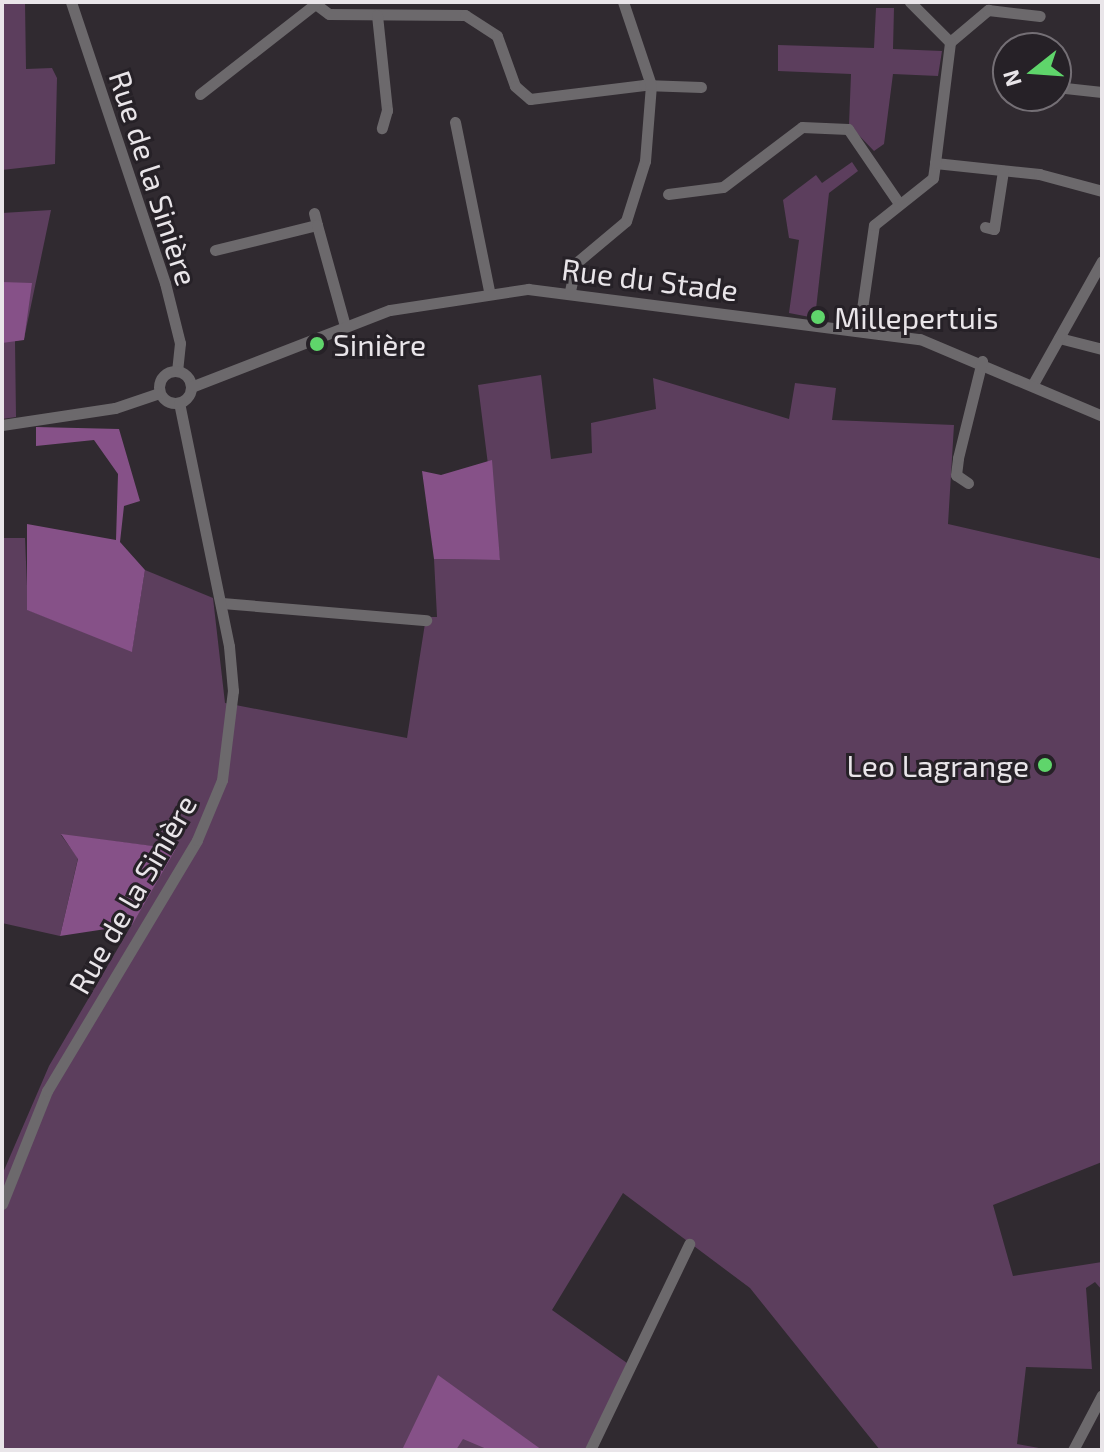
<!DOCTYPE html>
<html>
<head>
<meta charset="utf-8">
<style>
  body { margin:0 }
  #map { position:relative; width:1104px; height:1452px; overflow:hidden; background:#302a30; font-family:"Exo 2",sans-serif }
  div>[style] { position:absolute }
  .green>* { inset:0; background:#5c3e5d }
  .forest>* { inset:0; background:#865188 }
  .minor>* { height:11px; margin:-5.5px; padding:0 5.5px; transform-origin:5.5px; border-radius:5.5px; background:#6c696c }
  .minor>.ring { margin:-5.5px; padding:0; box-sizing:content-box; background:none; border:11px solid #6c696c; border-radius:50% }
  .dots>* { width:22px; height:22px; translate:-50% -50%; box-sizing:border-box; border:4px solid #262127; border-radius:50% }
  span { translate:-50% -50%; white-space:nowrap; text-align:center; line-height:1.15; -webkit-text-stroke:6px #262127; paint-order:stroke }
  .street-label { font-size:30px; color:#e9e5e9 }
  .poi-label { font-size:30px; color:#e9e5e9 }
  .left { translate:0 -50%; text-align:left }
  .right { translate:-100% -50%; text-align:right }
  .frame { position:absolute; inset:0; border:4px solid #e9e5e9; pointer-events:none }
  .north { position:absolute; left:992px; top:32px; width:80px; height:80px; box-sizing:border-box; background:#262127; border:2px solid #746f75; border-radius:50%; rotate:253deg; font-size:22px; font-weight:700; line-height:32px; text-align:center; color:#e9e5e9 }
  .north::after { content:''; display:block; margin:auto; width:28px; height:36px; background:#5fd56b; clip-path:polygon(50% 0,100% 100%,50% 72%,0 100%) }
</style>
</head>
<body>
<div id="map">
  <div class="green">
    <div style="clip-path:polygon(25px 2px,26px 69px,52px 68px,57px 78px,55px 164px,2px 170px,2px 4px)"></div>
    <div style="clip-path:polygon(876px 8px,894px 8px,893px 49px,942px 51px,938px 76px,893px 74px,884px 144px,874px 151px,849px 125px,851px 74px,778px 71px,778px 45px,874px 48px)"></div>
    <div style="clip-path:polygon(852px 162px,858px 171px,829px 193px,815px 318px,789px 313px,799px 240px,789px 238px,783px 200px,816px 175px,822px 183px)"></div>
    <div style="clip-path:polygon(51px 210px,24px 339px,15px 341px,16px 417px,2px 419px,2px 213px)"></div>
    <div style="clip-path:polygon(541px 375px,551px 459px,592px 453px,591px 423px,656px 409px,653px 378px,789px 419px,795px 383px,836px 388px,832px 420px,954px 425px,948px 524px,1102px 559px,1102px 1162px,993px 1205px,1013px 1276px,1102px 1262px,1102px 1290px,1095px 1282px,1086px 1288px,1092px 1369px,1026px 1367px,1017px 1444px,1050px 1450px,880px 1450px,750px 1288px,623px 1193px,552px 1310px,627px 1363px,587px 1450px,2px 1450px,2px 1175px,49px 1066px,176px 849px,61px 835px,78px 858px,60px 936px,2px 923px,2px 538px,25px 538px,28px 610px,132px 651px,145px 570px,213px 598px,225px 703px,407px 738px,426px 617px,437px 617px,434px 559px,500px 560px,478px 385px)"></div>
  </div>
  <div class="forest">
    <div style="clip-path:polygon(2px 282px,32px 283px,24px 340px,2px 343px)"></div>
    <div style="clip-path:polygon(36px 427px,119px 429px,140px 501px,124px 506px,120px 542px,145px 570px,132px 652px,27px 610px,27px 524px,116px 540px,118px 474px,94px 440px,36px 446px)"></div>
    <div style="clip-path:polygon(492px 460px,500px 560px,434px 559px,422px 471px,441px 475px)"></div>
    <div style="clip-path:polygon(61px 834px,176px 849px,132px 925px,60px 936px,78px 859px)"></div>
    <div style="clip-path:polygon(438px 1375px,542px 1450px,489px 1450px,463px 1439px,456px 1450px,402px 1450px)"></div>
  </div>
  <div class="minor">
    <div style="left:71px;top:2px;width:296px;rotate:71.5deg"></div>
    <div style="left:165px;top:283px;width:62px;rotate:76deg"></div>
    <div style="left:180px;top:343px;width:28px;rotate:96deg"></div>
    <div style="left:313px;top:2px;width:20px;rotate:37deg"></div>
    <div style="left:329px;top:14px;width:136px;rotate:0.4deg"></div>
    <div style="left:465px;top:15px;width:38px;rotate:33deg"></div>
    <div style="left:497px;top:36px;width:53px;rotate:70.2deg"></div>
    <div style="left:515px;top:86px;width:20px;rotate:41deg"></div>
    <div style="left:530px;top:99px;width:115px;rotate:-7deg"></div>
    <div style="left:644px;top:85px;width:57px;rotate:2deg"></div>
    <div style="left:377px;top:15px;width:96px;rotate:84deg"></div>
    <div style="left:387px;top:110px;width:19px;rotate:106deg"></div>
    <div style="left:950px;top:42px;width:50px;rotate:-40.1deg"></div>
    <div style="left:988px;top:10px;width:52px;rotate:6.6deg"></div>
    <div style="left:1056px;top:87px;width:46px;rotate:6.2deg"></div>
    <div style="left:200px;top:94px;width:145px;rotate:-38deg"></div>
    <div style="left:455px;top:122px;width:172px;rotate:78.6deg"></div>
    <div style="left:935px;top:163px;width:105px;rotate:6deg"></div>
    <div style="left:1039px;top:174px;width:65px;rotate:15.1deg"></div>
    <div style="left:668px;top:194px;width:55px;rotate:-7.3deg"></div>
    <div style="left:723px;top:187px;width:99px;rotate:-37.2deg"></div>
    <div style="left:802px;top:127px;width:46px;rotate:2.5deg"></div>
    <div style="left:848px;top:129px;width:88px;rotate:55.6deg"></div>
    <div style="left:314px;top:213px;width:12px;rotate:76deg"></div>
    <div style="left:985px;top:227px;width:9px;rotate:13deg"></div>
    <div style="left:994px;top:229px;width:59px;rotate:-81.2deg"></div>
    <div style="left:215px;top:250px;width:105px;rotate:-13.8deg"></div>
    <div style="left:317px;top:225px;width:105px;rotate:74.5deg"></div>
    <div style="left:570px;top:291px;width:29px;rotate:-78deg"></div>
    <div style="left:576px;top:263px;width:65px;rotate:-40deg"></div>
    <div style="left:626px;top:221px;width:63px;rotate:-72.4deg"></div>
    <div style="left:645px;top:161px;width:76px;rotate:-85.5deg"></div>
    <div style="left:651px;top:85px;width:88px;rotate:-108.6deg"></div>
    <div style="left:859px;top:330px;width:106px;rotate:-81.9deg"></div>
    <div style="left:874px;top:225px;width:75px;rotate:-38.5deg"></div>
    <div style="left:933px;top:178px;width:15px;rotate:-82deg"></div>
    <div style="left:935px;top:163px;width:122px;rotate:-82.9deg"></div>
    <div style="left:950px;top:42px;width:57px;rotate:-135deg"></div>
    <div style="left:1059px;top:338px;width:44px;rotate:14.3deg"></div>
    <div class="ring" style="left:159px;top:371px;width:21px;height:21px"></div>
    <div style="left:1033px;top:384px;width:141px;rotate:-60.7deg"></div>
    <div style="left:191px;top:387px;width:213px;rotate:-21.2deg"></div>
    <div style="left:390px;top:310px;width:140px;rotate:-8.7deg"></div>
    <div style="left:528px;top:289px;width:395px;rotate:7.3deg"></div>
    <div style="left:920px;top:339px;width:198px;rotate:22.9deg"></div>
    <div style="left:2px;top:425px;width:114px;rotate:-8.6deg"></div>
    <div style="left:115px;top:408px;width:46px;rotate:-18.8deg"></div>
    <div style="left:968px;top:483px;width:14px;rotate:-146deg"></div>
    <div style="left:956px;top:475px;width:17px;rotate:-83deg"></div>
    <div style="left:958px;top:458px;width:100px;rotate:-76.1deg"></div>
    <div style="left:222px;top:603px;width:205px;rotate:4.8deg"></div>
    <div style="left:2px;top:1204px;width:122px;rotate:-68.3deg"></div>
    <div style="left:47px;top:1091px;width:292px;rotate:-59.1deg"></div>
    <div style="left:197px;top:840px;width:65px;rotate:-67.4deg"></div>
    <div style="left:222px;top:780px;width:90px;rotate:-83deg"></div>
    <div style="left:233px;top:691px;width:45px;rotate:-95.1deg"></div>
    <div style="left:229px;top:646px;width:248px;rotate:-101.6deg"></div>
    <div style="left:590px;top:1450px;width:229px;rotate:-64.3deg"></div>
    <div style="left:1073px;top:1450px;width:62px;rotate:-62.2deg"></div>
  </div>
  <div class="dots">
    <div style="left:818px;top:317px;background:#5fd56b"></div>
    <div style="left:317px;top:344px;background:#5fd56b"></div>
    <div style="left:1045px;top:765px;background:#5fd56b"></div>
  </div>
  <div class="street-label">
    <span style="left:154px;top:178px;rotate:72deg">Rue de la Sinière</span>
    <span style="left:650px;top:279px;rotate:7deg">Rue du Stade</span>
    <span style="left:132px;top:894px;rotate:-60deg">Rue de la Sinière</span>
  </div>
  <div class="poi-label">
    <span class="left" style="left:834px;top:317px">Millepertuis</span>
    <span class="left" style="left:333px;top:344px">Sinière</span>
    <span class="right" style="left:1029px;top:765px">Leo Lagrange</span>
  </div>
  <div class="frame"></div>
  <div class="north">N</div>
</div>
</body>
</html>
